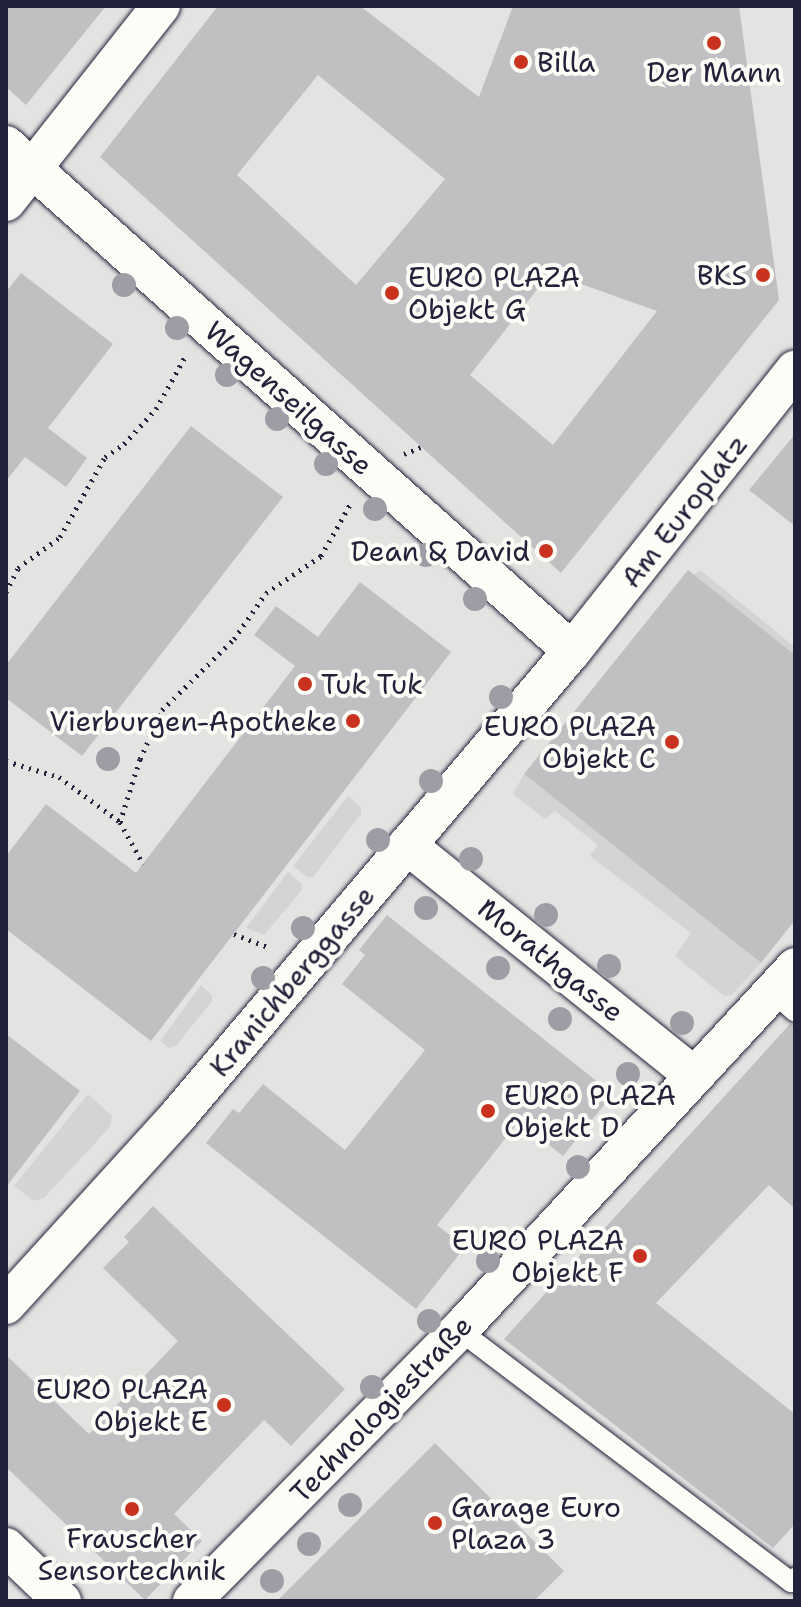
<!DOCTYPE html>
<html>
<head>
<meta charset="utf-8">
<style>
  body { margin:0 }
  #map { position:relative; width:801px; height:1607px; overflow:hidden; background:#f4f3ef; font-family:"Shantell Sans",sans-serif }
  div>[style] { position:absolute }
  .built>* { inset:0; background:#e4e3e2; transform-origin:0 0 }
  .green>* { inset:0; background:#d5d4d5 }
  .building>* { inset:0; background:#c0bfc2 }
  .path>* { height:5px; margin-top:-2.5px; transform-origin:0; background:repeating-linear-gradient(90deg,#22223b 0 2px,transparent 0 8px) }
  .roads { filter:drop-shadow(0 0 2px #22223b) drop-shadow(0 0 2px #22223b) }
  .lane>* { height:20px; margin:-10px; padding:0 10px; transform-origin:10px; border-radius:10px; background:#fdfcf7 }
  .street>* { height:38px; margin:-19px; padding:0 19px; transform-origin:19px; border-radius:19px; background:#fdfcf7 }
  .trees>* { width:24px; height:24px; margin:-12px; border-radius:50%; background:#9e9da5 }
  .dots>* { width:22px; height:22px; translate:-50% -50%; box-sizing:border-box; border:4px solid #fdfcf7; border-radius:50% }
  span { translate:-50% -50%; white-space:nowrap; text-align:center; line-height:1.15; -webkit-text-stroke:8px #fdfcf7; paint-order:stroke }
  .poi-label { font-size:28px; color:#22223b }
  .left { translate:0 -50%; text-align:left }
  .right { translate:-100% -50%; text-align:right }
  .street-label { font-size:28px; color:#22223b }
  .frame { position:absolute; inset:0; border:8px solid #22223b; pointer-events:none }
</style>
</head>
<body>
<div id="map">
  <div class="built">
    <div style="left:6px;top:6px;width:789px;height:1595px"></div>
  </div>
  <div class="green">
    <div style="clip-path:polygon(700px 570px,795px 647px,795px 655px,694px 575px)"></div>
    <div style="clip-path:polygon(524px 774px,761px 963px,732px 995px,724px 996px,675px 956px,691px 933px,590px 856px,598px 845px,555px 811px,545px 819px,513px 794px)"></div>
    <div style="clip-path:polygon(348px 796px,361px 807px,361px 814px,313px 877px,307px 877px,293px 866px)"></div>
    <div style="clip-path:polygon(288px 872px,302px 884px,302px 890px,264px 935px,246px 928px)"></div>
    <div style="clip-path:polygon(201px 985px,212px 995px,212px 1001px,176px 1046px,169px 1048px,160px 1041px)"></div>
    <div style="clip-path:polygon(88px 1094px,112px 1116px,110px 1127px,44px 1198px,34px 1201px,14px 1186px)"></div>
  </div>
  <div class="building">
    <div style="clip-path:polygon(6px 6px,106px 6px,26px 105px,6px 87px)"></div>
    <div style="clip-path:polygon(evenodd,218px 6px,360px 6px,479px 97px,513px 6px,739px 6px,779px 300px,561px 573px,100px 157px,218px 6px,318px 75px,445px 179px,356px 285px,237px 175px,318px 75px,218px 6px,550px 273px,657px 311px,553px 445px,470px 375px,550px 273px)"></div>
    <div style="clip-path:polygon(21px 273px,113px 344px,48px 428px,87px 458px,66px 487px,25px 457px,6px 481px,6px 292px)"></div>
    <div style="clip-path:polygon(191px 426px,283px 497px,82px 756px,6px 698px,6px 665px)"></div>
    <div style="clip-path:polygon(795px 434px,795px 526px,749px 490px)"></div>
    <div style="clip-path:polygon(688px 570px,795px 655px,795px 920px,761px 963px,524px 774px)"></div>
    <div style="clip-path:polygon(360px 582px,451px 652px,151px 1041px,6px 929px,6px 856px,46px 804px,136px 873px,295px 666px,254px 635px,276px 606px,318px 637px)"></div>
    <div style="clip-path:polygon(387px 915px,613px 1094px,563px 1156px,519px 1121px,437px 1225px,465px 1247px,416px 1309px,206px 1143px,233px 1109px,239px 1113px,263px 1084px,345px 1150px,425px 1050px,342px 984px,365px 955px,359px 950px)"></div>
    <div style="clip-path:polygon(790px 1024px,795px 1025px,795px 1209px,769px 1185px,656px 1303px,795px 1414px,795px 1524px,773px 1548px,504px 1339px)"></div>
    <div style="clip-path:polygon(6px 1034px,80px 1091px,6px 1187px)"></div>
    <div style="clip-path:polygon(153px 1206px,345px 1389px,291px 1446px,264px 1420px,174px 1514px,202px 1541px,145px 1600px,6px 1467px,6px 1355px,89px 1434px,178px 1341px,103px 1268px,129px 1242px,124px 1237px)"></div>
    <div style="clip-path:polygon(435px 1443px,564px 1571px,534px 1601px,277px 1601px)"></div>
  </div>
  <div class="path">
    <div style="left:404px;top:454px;width:18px;rotate:-22deg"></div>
    <div style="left:6px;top:592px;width:27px;rotate:-63deg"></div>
    <div style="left:18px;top:568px;width:52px;rotate:-36.4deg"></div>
    <div style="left:60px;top:537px;width:92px;rotate:-60.6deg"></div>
    <div style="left:105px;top:457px;width:23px;rotate:-34deg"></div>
    <div style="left:124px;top:444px;width:47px;rotate:-47.6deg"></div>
    <div style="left:156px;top:409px;width:62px;rotate:-60.9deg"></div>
    <div style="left:6px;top:761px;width:55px;rotate:16.8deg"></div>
    <div style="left:59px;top:777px;width:76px;rotate:36.4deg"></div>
    <div style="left:120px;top:822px;width:48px;rotate:61.3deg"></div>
    <div style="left:120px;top:822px;width:66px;rotate:-72.4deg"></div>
    <div style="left:140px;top:759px;width:54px;rotate:-65.8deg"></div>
    <div style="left:162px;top:710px;width:101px;rotate:-44.6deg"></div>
    <div style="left:234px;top:639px;width:56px;rotate:-55.2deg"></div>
    <div style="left:266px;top:593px;width:66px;rotate:-33.9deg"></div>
    <div style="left:321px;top:556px;width:63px;rotate:-60.6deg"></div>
    <div style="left:234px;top:934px;width:39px;rotate:21deg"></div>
  </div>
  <div class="roads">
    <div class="lane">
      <div style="left:772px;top:991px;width:31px;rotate:42deg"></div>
      <div style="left:459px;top:1330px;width:417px;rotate:37.2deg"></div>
      <div style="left:791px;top:1582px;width:6px;rotate:-45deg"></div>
    </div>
    <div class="street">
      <div style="left:6px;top:145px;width:759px;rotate:41.8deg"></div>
      <div style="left:6px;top:202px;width:250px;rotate:-51.7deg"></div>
      <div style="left:407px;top:845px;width:368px;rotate:38.8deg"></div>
      <div style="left:6px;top:1305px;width:254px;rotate:-47.7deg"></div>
      <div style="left:177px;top:1117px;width:611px;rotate:-49.71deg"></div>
      <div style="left:572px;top:651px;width:359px;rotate:-51.6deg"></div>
      <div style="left:6px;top:1547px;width:78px;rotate:44deg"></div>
      <div style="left:192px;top:1601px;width:388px;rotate:-45.4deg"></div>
      <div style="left:464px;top:1325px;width:488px;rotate:-47.2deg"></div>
    </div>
  </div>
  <div class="trees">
    <div style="left:124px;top:285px"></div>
    <div style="left:177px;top:328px"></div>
    <div style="left:227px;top:375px"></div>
    <div style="left:277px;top:419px"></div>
    <div style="left:326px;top:464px"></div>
    <div style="left:375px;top:509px"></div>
    <div style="left:426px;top:555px"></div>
    <div style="left:475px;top:599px"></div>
    <div style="left:501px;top:697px"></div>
    <div style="left:108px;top:759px"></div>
    <div style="left:431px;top:781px"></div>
    <div style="left:378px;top:840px"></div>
    <div style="left:471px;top:859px"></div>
    <div style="left:426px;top:908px"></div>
    <div style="left:546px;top:915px"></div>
    <div style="left:303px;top:928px"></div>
    <div style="left:609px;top:966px"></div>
    <div style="left:498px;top:968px"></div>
    <div style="left:263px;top:978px"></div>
    <div style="left:560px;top:1019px"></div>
    <div style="left:682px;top:1023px"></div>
    <div style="left:628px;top:1074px"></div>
    <div style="left:578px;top:1167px"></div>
    <div style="left:488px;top:1261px"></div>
    <div style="left:429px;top:1321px"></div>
    <div style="left:372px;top:1387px"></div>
    <div style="left:350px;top:1505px"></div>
    <div style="left:309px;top:1544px"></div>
    <div style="left:272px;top:1581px"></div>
  </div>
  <div class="dots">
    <div style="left:714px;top:43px;background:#c8321e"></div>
    <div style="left:521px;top:62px;background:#c8321e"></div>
    <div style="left:763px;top:275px;background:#c8321e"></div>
    <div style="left:392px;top:293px;background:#c8321e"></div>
    <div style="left:546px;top:551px;background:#c8321e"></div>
    <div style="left:305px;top:684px;background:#c8321e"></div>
    <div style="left:353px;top:721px;background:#c8321e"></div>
    <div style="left:672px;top:742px;background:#c8321e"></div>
    <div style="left:488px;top:1111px;background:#c8321e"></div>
    <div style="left:640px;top:1256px;background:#c8321e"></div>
    <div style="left:224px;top:1405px;background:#c8321e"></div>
    <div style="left:132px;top:1509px;background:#c8321e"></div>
    <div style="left:435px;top:1523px;background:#c8321e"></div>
  </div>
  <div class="poi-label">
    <span class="left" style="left:537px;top:62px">Billa</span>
    <span style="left:714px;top:72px">Der Mann</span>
    <span class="right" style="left:747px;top:275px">BKS</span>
    <span class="left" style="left:408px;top:293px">EURO PLAZA<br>Objekt G</span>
    <span class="right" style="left:530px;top:551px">Dean &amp; David</span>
    <span class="left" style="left:321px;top:684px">Tuk Tuk</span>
    <span class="right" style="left:337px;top:721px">Vierburgen-Apotheke</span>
    <span class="right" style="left:656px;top:742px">EURO PLAZA<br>Objekt C</span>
    <span class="left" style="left:504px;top:1111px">EURO PLAZA<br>Objekt D</span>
    <span class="right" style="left:624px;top:1256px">EURO PLAZA<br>Objekt F</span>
    <span class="right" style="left:208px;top:1405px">EURO PLAZA<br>Objekt E</span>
    <span class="left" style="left:451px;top:1523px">Garage Euro<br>Plaza 3</span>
    <span style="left:132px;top:1554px">Frauscher<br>Sensortechnik</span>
  </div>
  <div class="street-label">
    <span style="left:289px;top:398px;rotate:42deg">Wagenseilgasse</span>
    <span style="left:684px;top:511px;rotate:-52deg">Am Europlatz</span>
    <span style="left:551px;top:960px;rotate:39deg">Morathgasse</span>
    <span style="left:292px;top:981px;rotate:-50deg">Kranichberggasse</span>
    <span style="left:381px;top:1409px;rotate:-46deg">Technologiestraße</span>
  </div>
  <div class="frame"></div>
</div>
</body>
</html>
